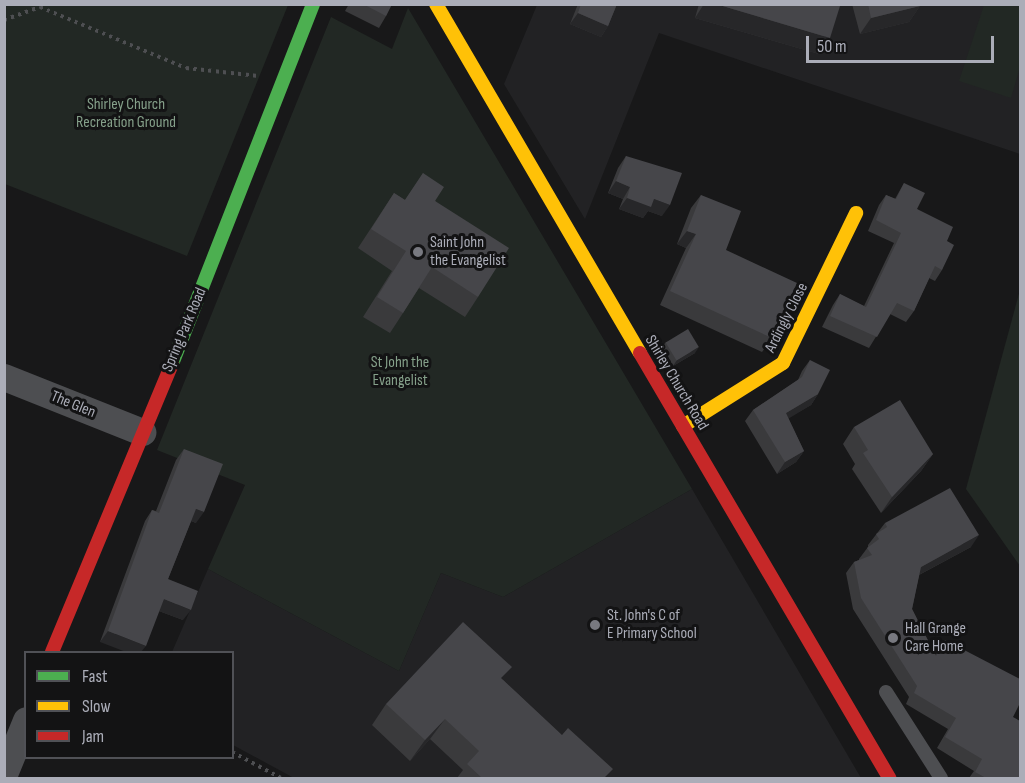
<!DOCTYPE html>
<html>
<head>
<meta charset="utf-8">
<style>
  body { margin:0 }
  #map { position:relative; width:1025px; height:783px; overflow:hidden; background:#181819; font-family:"Sofia Sans Condensed",sans-serif }
  div>[style] { position:absolute }
  .built>* { inset:0; background:#222224 }
  .green>* { inset:0; background:#222824 }
  .path>* { height:4px; margin-top:-2px; transform-origin:0; background:repeating-linear-gradient(90deg,#4e4f52 0 3px,transparent 0 7.5px) }
  .lane>* { height:14px; margin:-7px; padding:0 7px; transform-origin:7px; border-radius:7px; background:#4d4e51 }
  .street>* { height:27px; margin:-13.5px; padding:0 13.5px; transform-origin:13.5px; border-radius:13.5px; background:#4d4e51 }
  .fast>* { height:14px; margin:-7px; padding:0 7px; transform-origin:7px; border-radius:7px; background:#4caf50 }
  .slow>* { height:14px; margin:-7px; padding:0 7px; transform-origin:7px; border-radius:7px; background:#ffc107 }
  .jam>* { height:14px; margin:-7px; padding:0 7px; transform-origin:7px; border-radius:7px; background:#c62828 }
  .wall>* { inset:0; background:#3a3a3c }
  .shaded-wall>* { inset:0; background:#272729 }
  .building>* { inset:0; background:#46464a; transform-origin:0 0 }
  .dots>* { width:16px; height:16px; translate:-50% -50%; box-sizing:border-box; border:3px solid #131314; border-radius:50% }
  span { translate:-50% -50%; white-space:nowrap; text-align:center; line-height:1.15; -webkit-text-stroke:6px #131314; paint-order:stroke }
  .park-label { font-size:16px; color:#85a08a }
  .poi-label { font-size:16px; color:#abadb8 }
  .left { translate:0 -50%; text-align:left }
  .street-label { font-size:16px; color:#abadb8 }
  .frame { position:absolute; inset:0; border:6px solid #abadb8; pointer-events:none }
  .legend { position:absolute; left:24px; top:651px; width:210px; height:108px; box-sizing:border-box; background:#131314; border:2px solid #505156; margin:0; padding:8px 10px; list-style:none; font-size:18px; color:#abadb8 }
  .legend li { display:flex; align-items:center; gap:12px; height:30px }
  .legend b { width:30px; border:2px solid #505156 }
  .scale { position:absolute; left:806px; top:36px; width:188px; height:27px; box-sizing:border-box; border:3px solid #abadb8; border-top:0; padding-left:8px; font-size:18px; line-height:21px; white-space:nowrap; color:#abadb8; -webkit-text-stroke:4px #131314; paint-order:stroke }
</style>
</head>
<body>
<div id="map">
  <div class="built">
    <div style="clip-path:polygon(537px 5px,1020px 5px,1020px 154px,659px 33px,585px 219px,504px 84px)"></div>
    <div style="clip-path:polygon(692px 489px,861px 778px,294px 778px,233px 745px,232px 652px,172px 652px,208px 569px,399px 671px,441px 573px,503px 597px)"></div>
  </div>
  <div class="green">
    <div style="clip-path:polygon(5px 4px,288px 5px,187px 256px,5px 184px)"></div>
    <div style="clip-path:polygon(984px 5px,1020px 5px,1020px 67px,1011px 98px,959px 81px)"></div>
    <div style="clip-path:polygon(408px 8px,692px 489px,503px 597px,441px 573px,399px 671px,208px 569px,245px 485px,157px 450px,331px 17px,392px 49px)"></div>
    <div style="clip-path:polygon(1020px 290px,1020px 566px,966px 489px)"></div>
  </div>
  <div class="path">
    <div style="left:4px;top:20px;width:38px;rotate:-20deg"></div>
    <div style="left:40px;top:7px;width:158px;rotate:22.7deg"></div>
    <div style="left:186px;top:68px;width:72px;rotate:6.3deg"></div>
    <div style="left:232px;top:752px;width:55px;rotate:28deg"></div>
  </div>
  <div class="lane">
    <div style="left:886px;top:692px;width:102px;rotate:57.4deg"></div>
  </div>
  <div class="street">
    <div style="left:4px;top:377px;width:149px;rotate:21.7deg"></div>
    <div style="left:4px;top:774px;width:58px;rotate:-67.8deg"></div>
  </div>
  <div class="fast">
    <div style="left:172px;top:364px;width:387px;rotate:-68.6deg"></div>
  </div>
  <div class="slow">
    <div style="left:436px;top:4px;width:404px;rotate:59.7deg"></div>
    <div style="left:683px;top:426px;width:118px;rotate:-32.2deg"></div>
    <div style="left:783px;top:363px;width:167px;rotate:-64deg"></div>
  </div>
  <div class="jam">
    <div style="left:640px;top:353px;width:493px;rotate:59.6deg"></div>
    <div style="left:52px;top:652px;width:312px;rotate:-67.4deg"></div>
  </div>
  <div class="wall">
    <div style="clip-path:polygon(349px 4px,392px 4px,386px 16px,379px 28px,345px 11px)"></div>
    <div style="clip-path:polygon(578px 4px,617px 4px,608px 26px,601px 37px,570px 24px)"></div>
    <div style="clip-path:polygon(699px 4px,835px 4px,819px 54px,695px 18px)"></div>
    <div style="clip-path:polygon(852px 4px,920px 4px,920px 6px,909px 22px,860px 34px)"></div>
    <div style="clip-path:polygon(626px 156px,662px 216px,648px 211px,643px 218px,619px 209px,623px 199px,608px 193px,618px 168px)"></div>
    <div style="clip-path:polygon(423px 173px,478px 297px,465px 317px,419px 288px,403px 313px,390px 333px,363px 317px,392px 271px,358px 248px,394px 193px,405px 200px)"></div>
    <div style="clip-path:polygon(904px 183px,917px 209px,947px 241px,942px 270px,935px 281px,929px 278px,914px 311px,906px 322px,890px 314px,869px 348px,822px 327px,833px 305px,840px 294px,864px 306px,894px 243px,868px 231px,879px 205px,886px 195px,895px 199px)"></div>
    <div style="clip-path:polygon(701px 195px,726px 250px,772px 338px,762px 352px,660px 305px,686px 248px,677px 244px,691px 208px)"></div>
    <div style="clip-path:polygon(666px 342px,695px 353px,673px 366px,662px 347px)"></div>
    <div style="clip-path:polygon(810px 360px,818px 394px,811px 405px,788px 418px,804px 451px,796px 462px,777px 474px,745px 421px,753px 410px,798px 380px,802px 371px)"></div>
    <div style="clip-path:polygon(854px 427px,933px 454px,921px 471px,881px 513px,852px 469px,855px 464px,843px 444px)"></div>
    <div style="clip-path:polygon(184px 449px,196px 523px,191px 521px,168px 579px,183px 620px,159px 611px,100px 642px,145px 521px,152px 510px,156px 511px,176px 460px)"></div>
    <div style="clip-path:polygon(885px 523px,971px 547px,919px 575px,912px 609px,935px 655px,945px 640px,1013px 717px,1020px 778px,969px 778px,974px 771px,937px 748px,948px 729px,906px 704px,909px 697px,853px 609px,846px 573px,854px 562px,859px 560px,859px 559px,868px 547px,868px 545px)"></div>
    <div style="clip-path:polygon(503px 680px,606px 778px,457px 778px,463px 770px,430px 739px,410px 761px,372px 725px,386px 704px)"></div>
  </div>
  <div class="shaded-wall">
    <div style="clip-path:polygon(704px 4px,716px 4px,830px 38px,819px 54px,695px 18px)"></div>
    <div style="clip-path:polygon(920px 6px,909px 22px,860px 34px,871px 18px)"></div>
    <div style="clip-path:polygon(578px 13px,608px 26px,601px 37px,570px 24px)"></div>
    <div style="clip-path:polygon(616px 181px,630px 187px,623px 199px,608px 193px)"></div>
    <div style="clip-path:polygon(627px 198px,654px 199px,670px 205px,662px 216px,648px 211px,643px 218px,619px 209px)"></div>
    <div style="clip-path:polygon(687px 231px,696px 234px,686px 248px,677px 244px)"></div>
    <div style="clip-path:polygon(699px 347px,695px 353px,673px 366px,677px 360px)"></div>
    <div style="clip-path:polygon(818px 394px,811px 405px,778px 425px,786px 413px)"></div>
    <div style="clip-path:polygon(804px 451px,796px 462px,777px 474px,785px 462px)"></div>
    <div style="clip-path:polygon(933px 454px,921px 471px,881px 513px,892px 497px)"></div>
    <div style="clip-path:polygon(196px 509px,204px 512px,196px 523px,188px 520px)"></div>
    <div style="clip-path:polygon(979px 535px,971px 547px,913px 578px,921px 567px)"></div>
    <div style="clip-path:polygon(164px 599px,191px 610px,183px 620px,156px 610px)"></div>
    <div style="clip-path:polygon(108px 631px,146px 646px,141px 652px,126px 652px,100px 642px)"></div>
    <div style="clip-path:polygon(445px 719px,430px 739px,410px 761px,425px 740px)"></div>
  </div>
  <div class="building">
    <div style="clip-path:polygon(363px 4px,392px 4px,386px 16px)"></div>
    <div style="clip-path:polygon(581px 4px,617px 4px,608px 26px,578px 13px)"></div>
    <div style="clip-path:polygon(716px 4px,835px 4px,840px 6px,830px 38px)"></div>
    <div style="clip-path:polygon(868px 4px,920px 4px,920px 6px,871px 18px)"></div>
    <div style="clip-path:polygon(626px 156px,682px 173px,670px 205px,654px 199px,651px 207px,627px 198px,630px 187px,616px 181px)"></div>
    <div style="clip-path:polygon(423px 173px,444px 187px,435px 201px,509px 248px,478px 297px,432px 267px,403px 313px,377px 297px,406px 251px,371px 229px,394px 193px,405px 200px)"></div>
    <div style="clip-path:polygon(904px 183px,925px 193px,917px 209px,953px 227px,947px 241px,954px 245px,942px 270px,935px 266px,914px 311px,897px 303px,877px 337px,830px 316px,840px 294px,866px 307px,901px 233px,876px 220px,886px 195px,896px 199px)"></div>
    <div style="clip-path:polygon(701px 195px,741px 211px,726px 250px,797px 283px,772px 338px,670px 291px,696px 234px,687px 231px)"></div>
    <div style="left:688px;top:329px;width:21px;height:26px;rotate:59deg"></div>
    <div style="clip-path:polygon(810px 360px,830px 370px,818px 394px,786px 413px,804px 451px,785px 462px,753px 410px,802px 377px)"></div>
    <div style="clip-path:polygon(900px 400px,933px 454px,892px 497px,863px 453px,868px 450px,854px 427px)"></div>
    <div style="clip-path:polygon(184px 449px,223px 464px,204px 512px,196px 509px,168px 579px,198px 591px,191px 610px,164px 599px,146px 646px,108px 631px,152px 510px,159px 513px)"></div>
    <div style="clip-path:polygon(950px 488px,979px 535px,921px 567px,912px 609px,936px 656px,945px 640px,1020px 679px,1020px 703px,1013px 717px,1020px 721px,1020px 778px,986px 778px,975px 772px,982px 759px,945px 737px,956px 718px,914px 693px,917px 686px,861px 598px,854px 562px,872px 555px,867px 548px,879px 539px,876px 534px,887px 527px,885px 523px)"></div>
    <div style="clip-path:polygon(463px 622px,512px 667px,501px 678px,562px 735px,568px 728px,613px 769px,604px 778px,482px 778px,467px 764px,479px 751px,445px 719px,425px 740px,386px 704px)"></div>
  </div>
  <div class="dots">
    <div style="left:418px;top:252px;background:#787980"></div>
    <div style="left:595px;top:625px;background:#787980"></div>
    <div style="left:893px;top:638px;background:#787980"></div>
  </div>
  <div class="park-label">
    <span style="left:126px;top:114px">Shirley Church<br>Recreation Ground</span>
    <span style="left:400px;top:372px">St John the<br>Evangelist</span>
  </div>
  <div class="poi-label">
    <span class="left" style="left:430px;top:252px">Saint John<br>the Evangelist</span>
    <span class="left" style="left:607px;top:625px">St. John's C of<br>E Primary School</span>
    <span class="left" style="left:905px;top:638px">Hall Grange<br>Care Home</span>
  </div>
  <div class="street-label">
    <span style="left:787px;top:318px;rotate:-63deg">Ardingly Close</span>
    <span style="left:185px;top:330px;rotate:-67deg">Spring Park Road</span>
    <span style="left:676px;top:383px;rotate:59deg">Shirley Church Road</span>
    <span style="left:73px;top:405px;rotate:22deg">The Glen</span>
  </div>
  <div class="frame"></div>
  <ul class="legend">
  <li><b style="height:8px;background:#4caf50"></b>Fast</li>
  <li><b style="height:8px;background:#ffc107"></b>Slow</li>
  <li><b style="height:8px;background:#c62828"></b>Jam</li>
  </ul>
  <div class="scale">50 m</div>
</div>
</body>
</html>
